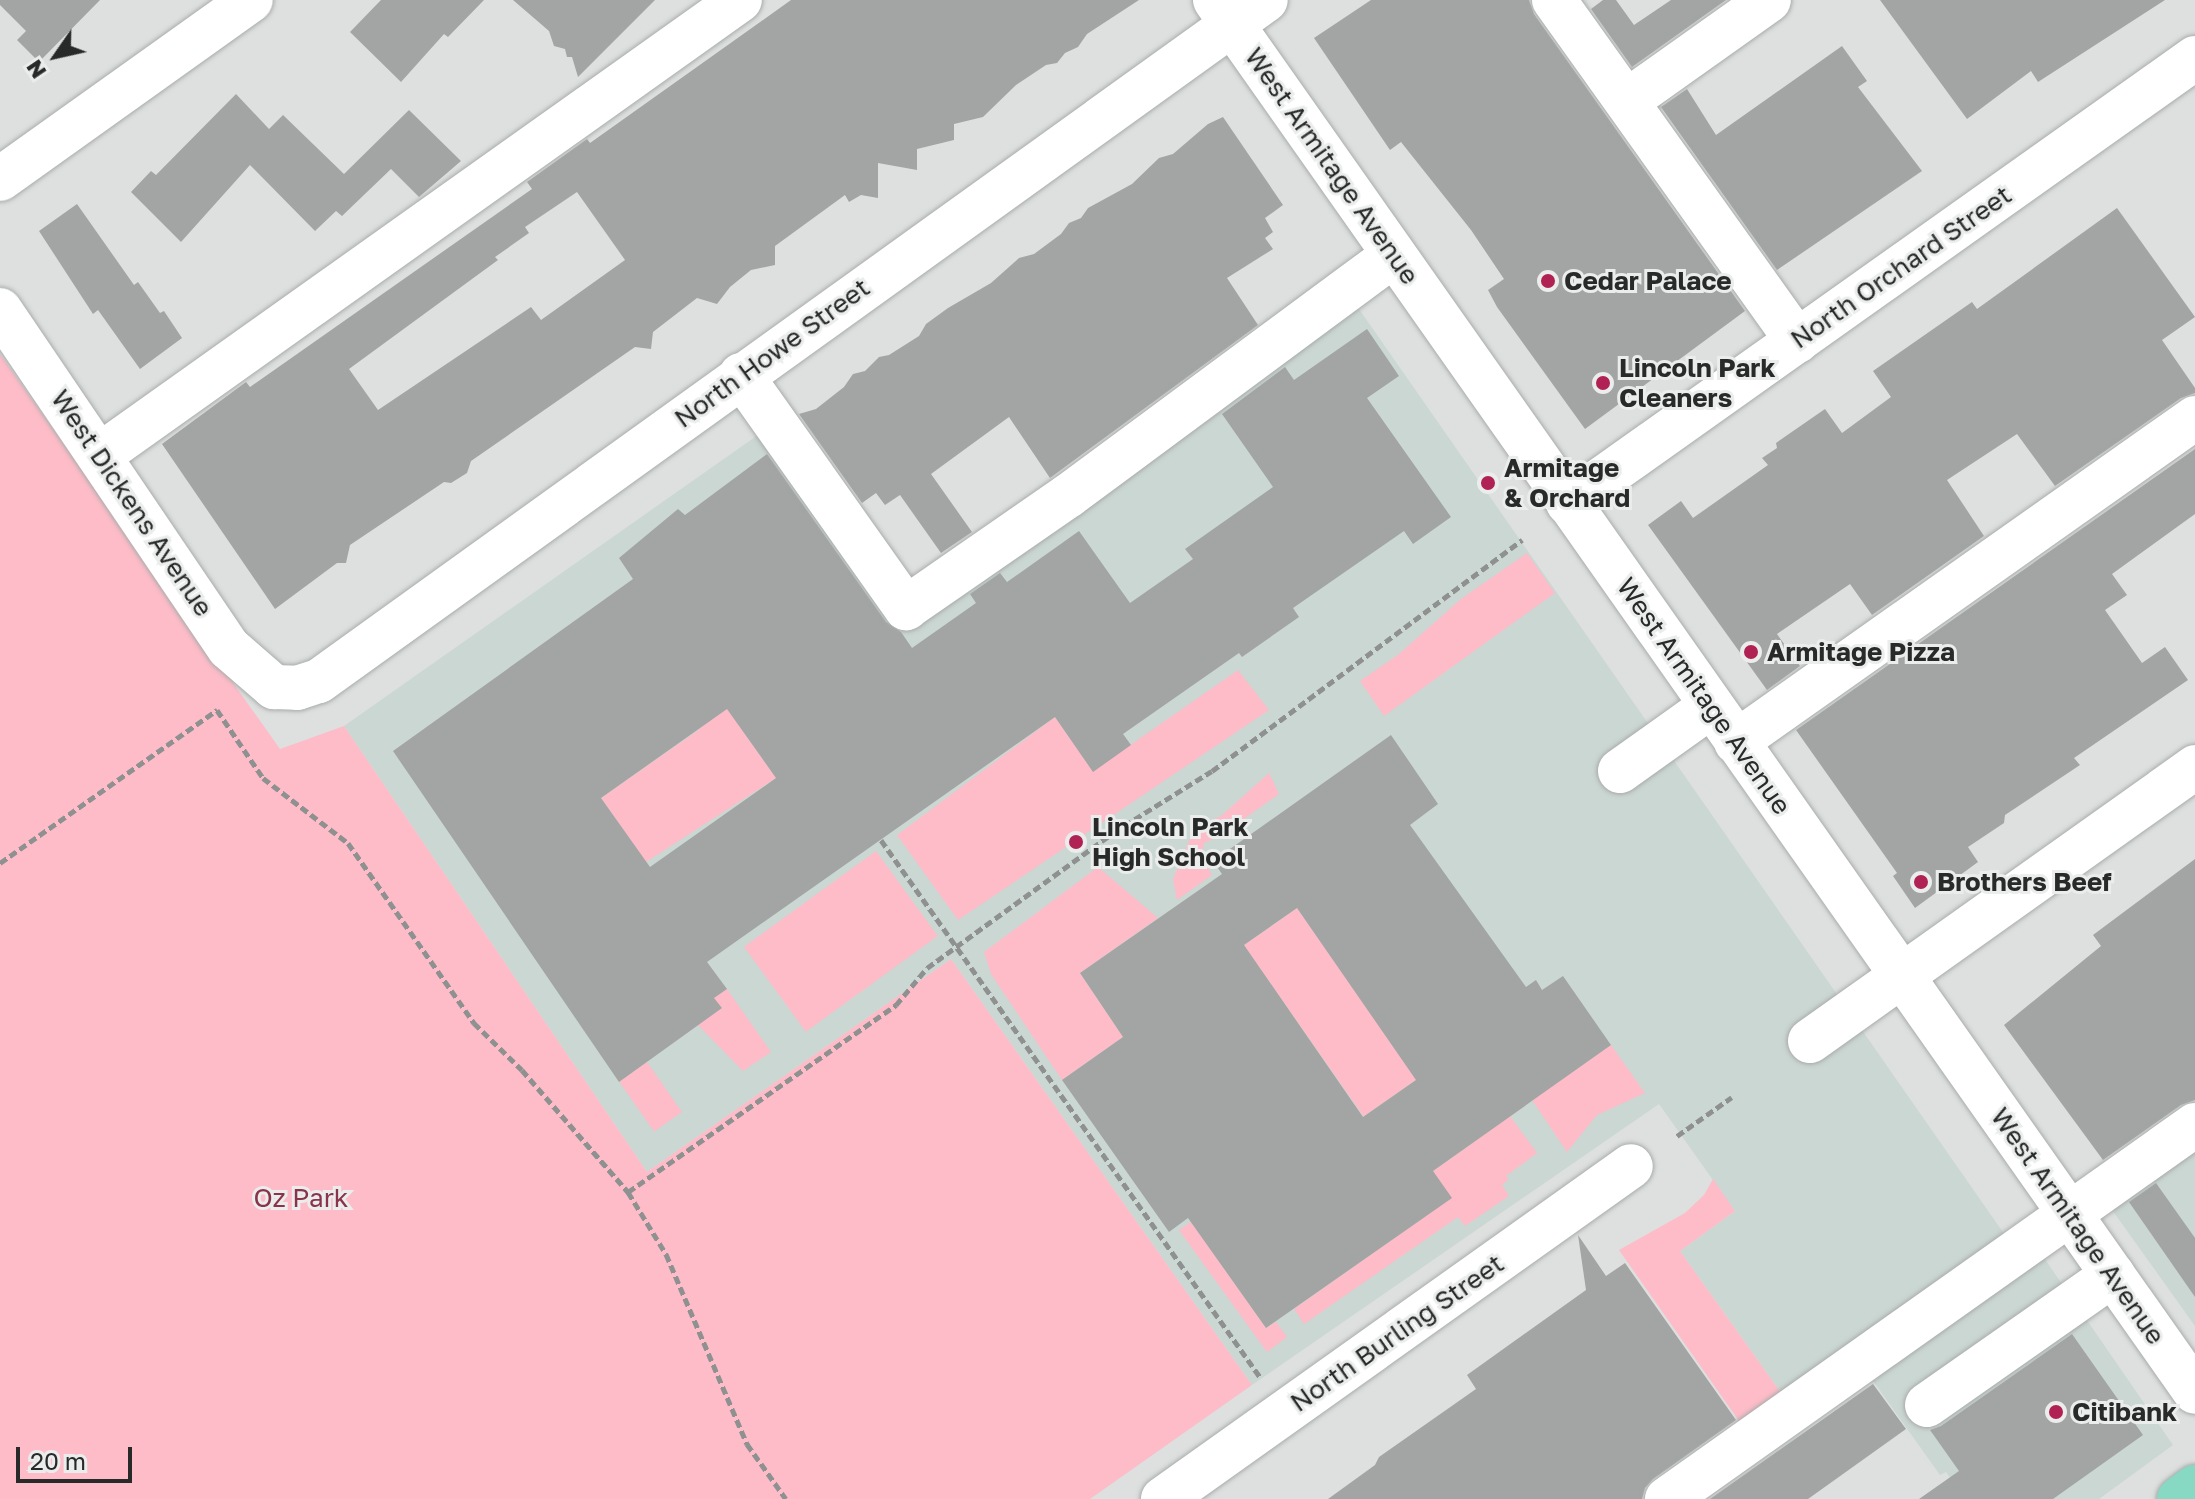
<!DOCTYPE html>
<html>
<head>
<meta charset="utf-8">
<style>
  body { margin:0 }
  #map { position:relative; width:2195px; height:1499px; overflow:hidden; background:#dde0df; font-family:"Golos Text",sans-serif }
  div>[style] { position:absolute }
  .built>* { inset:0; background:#cbd7d2 }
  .green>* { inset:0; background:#fdbcc8; transform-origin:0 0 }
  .building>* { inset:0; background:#a2a5a4 }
  .path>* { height:5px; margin-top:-2.5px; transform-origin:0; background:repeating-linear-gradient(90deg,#8e9190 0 8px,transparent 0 12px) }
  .roads { filter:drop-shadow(0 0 2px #a9acab) drop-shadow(0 0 2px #a9acab) }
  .minor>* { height:44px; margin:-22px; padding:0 22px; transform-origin:22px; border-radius:22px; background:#fff }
  .major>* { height:44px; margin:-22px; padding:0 22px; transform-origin:22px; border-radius:22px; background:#88d9c4 }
  .dots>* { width:22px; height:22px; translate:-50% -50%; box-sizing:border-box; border:4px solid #eaedec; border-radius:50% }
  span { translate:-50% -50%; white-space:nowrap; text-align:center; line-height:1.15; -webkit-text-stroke:6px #eaedec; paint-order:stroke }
  .street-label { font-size:26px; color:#282a29 }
  .poi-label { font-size:26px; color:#282a29; font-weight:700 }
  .left { translate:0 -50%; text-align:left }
  .park-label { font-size:26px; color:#8a334b }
  .north { position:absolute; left:16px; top:16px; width:80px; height:80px; -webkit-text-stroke:6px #eaedec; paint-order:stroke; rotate:236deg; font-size:22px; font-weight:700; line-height:32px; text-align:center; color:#282a29 }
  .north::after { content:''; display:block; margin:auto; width:28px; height:36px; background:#282a29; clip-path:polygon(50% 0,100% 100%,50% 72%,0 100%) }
  .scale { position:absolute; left:16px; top:1447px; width:116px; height:36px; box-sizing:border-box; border:4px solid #282a29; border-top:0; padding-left:10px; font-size:24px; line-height:28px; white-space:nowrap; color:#282a29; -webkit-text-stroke:6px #eaedec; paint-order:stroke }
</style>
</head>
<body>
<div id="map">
  <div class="built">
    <div style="clip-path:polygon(1345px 289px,2007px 1238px,1784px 1397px,1680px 1251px,1735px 1211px,1659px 1104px,1252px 1385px,951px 959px,647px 1172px,344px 726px,765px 430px,893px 614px)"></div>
    <div style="clip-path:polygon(2195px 1137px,2195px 1326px,2105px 1200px)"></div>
    <div style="clip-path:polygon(2031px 1239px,2173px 1445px,2099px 1499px,1966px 1499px,1946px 1472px,1940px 1475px,1861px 1364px)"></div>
  </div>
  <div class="green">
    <div style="clip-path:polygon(0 354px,280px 749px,344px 726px,647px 1172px,951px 959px,1252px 1385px,1090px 1499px,0 1499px)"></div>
    <div style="clip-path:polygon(1527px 553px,1555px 593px,1384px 716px,1360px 681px,1399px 654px,1461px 599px)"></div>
    <div style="clip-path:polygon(1238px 670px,1269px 710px,958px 920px,897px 835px,1055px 717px,1093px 771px)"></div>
    <div style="clip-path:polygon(710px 684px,776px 778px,646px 862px,601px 798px,700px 729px)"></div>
    <div style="clip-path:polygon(1269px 773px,1279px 794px,1218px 837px,1204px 843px,1202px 857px,1212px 875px,1177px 900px,1173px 879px,1195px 827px,1221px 816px)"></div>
    <div style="left:876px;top:851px;width:105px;height:163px;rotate:54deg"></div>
    <div style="clip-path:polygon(1098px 867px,1158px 918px,1080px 973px,1123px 1037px,1062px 1080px,991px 974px,984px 952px)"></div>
    <div style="left:1297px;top:908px;width:209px;height:65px;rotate:55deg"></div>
    <div style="clip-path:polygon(727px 989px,771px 1052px,743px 1071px,698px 1025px,714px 998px)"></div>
    <div style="clip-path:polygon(1611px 1045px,1645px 1093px,1597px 1115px,1567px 1152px,1532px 1100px)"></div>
    <div style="left:647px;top:1062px;width:61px;height:34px;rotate:55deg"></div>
    <div style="clip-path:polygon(1510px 1116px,1537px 1153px,1506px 1176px,1509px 1179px,1502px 1185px,1509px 1196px,1465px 1226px,1458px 1217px,1304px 1324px,1294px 1309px,1451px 1198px,1433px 1171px)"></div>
    <div style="clip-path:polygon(1713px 1179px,1735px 1211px,1680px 1251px,1784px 1397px,1746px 1431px,1619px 1250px,1685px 1213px,1704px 1195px)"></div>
    <div style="clip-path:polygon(1191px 1222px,1266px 1328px,1276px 1322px,1287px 1337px,1267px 1352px,1179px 1230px)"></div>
  </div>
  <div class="building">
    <div style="clip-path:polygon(0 0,100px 0,39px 62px,17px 40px,26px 31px,0 5px)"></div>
    <div style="clip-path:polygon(381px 0,484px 0,448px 37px,444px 34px,401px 82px,350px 32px)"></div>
    <div style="clip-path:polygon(513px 0,655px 0,578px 77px,572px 57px,567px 57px,565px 49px,554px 46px,549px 31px)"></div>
    <div style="clip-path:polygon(evenodd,791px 0,1139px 0,1087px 34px,1078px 47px,1065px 53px,1057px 63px,1046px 65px,1016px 85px,983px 117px,954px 124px,954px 140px,917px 149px,917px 170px,878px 163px,878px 198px,861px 195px,849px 202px,845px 195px,775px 246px,775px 265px,751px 270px,730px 287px,717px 304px,697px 298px,653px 332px,651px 349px,635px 347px,471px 461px,467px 473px,451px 483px,444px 482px,350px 545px,346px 563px,337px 563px,275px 609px,162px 444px,246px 382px,250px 387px,532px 189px,527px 182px,587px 139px,590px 143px,791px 0,577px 192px,625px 260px,541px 320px,531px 307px,378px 410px,349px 369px,498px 260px,495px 257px,529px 233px,525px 227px,577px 192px)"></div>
    <div style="clip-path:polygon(1371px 0,1529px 0,1534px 14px,1745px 311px,1585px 429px,1497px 307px,1488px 290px,1504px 279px,1471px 230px,1401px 142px,1390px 150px,1314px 38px)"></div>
    <div style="clip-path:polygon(1603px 0,1616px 0,1634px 25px,1671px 0,1726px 0,1632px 67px,1591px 9px)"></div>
    <div style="clip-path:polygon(1880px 0,2165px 0,2038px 82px,2031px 71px,1967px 119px)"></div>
    <div style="clip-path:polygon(1842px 46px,1867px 81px,1858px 87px,1922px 171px,1777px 270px,1661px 107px,1687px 89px,1716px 135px)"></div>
    <div style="clip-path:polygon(236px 94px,269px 129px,283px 115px,344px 174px,409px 110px,461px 161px,419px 197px,391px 169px,342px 216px,336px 211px,315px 231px,250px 165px,181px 242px,131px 192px,151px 171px,156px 175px)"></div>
    <div style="clip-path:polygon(1223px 117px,1283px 205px,1265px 218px,1273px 232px,1265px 238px,1273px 249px,1227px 278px,1258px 325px,1050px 478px,1009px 417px,931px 474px,972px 532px,941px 553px,900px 495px,885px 505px,876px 493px,862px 503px,799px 414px,816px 409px,844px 387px,853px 374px,865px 371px,879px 357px,889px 355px,919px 336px,926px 324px,948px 308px,991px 283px,1019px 258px,1034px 254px,1061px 234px,1069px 223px,1081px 218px,1088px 208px,1132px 184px,1159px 158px,1173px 154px,1208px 124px)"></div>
    <div style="clip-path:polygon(77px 204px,134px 285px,138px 282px,160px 313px,164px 311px,182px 338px,140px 369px,98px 310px,93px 314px,39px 231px)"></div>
    <div style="clip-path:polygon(2117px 208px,2195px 317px,2162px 340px,2195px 388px,2195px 393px,2181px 398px,2055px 486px,2017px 434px,1947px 480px,1984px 536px,1872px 615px,1850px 584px,1777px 634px,1800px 666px,1767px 690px,1648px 525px,1681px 501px,1693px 518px,1768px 465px,1762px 458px,1777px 448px,1776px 443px,1825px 409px,1842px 433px,1891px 397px,1873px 371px,1972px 302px,1977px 309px)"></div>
    <div style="clip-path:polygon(evenodd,1367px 329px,1399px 376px,1367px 398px,1451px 517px,1413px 544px,1404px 531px,1293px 608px,1299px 617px,1242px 657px,1239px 653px,1123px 734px,1131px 745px,1093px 772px,1055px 717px,707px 962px,727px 989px,714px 998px,722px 1008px,619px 1082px,393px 751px,633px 579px,619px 558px,678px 509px,685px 515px,767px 454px,886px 622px,901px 632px,912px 648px,976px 603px,970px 594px,1000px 573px,1007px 582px,1079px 531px,1130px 603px,1193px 559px,1185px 549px,1273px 487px,1222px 414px,1285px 367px,1294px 380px,1367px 329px,727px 709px,776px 778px,650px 867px,601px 798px,727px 709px)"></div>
    <div style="clip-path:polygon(2195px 449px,2195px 514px,2112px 574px,2127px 595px,2105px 610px,2142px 663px,2165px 647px,2188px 680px,2074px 758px,2080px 765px,2005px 815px,2004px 823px,1968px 847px,1978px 862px,1915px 908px,1893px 876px,1897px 873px,1796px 730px)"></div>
    <div style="clip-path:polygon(evenodd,1391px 735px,1438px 804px,1410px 825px,1526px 987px,1536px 980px,1542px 990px,1563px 976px,1611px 1045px,1433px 1171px,1452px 1198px,1266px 1328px,1188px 1218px,1169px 1232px,1062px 1080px,1123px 1037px,1080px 973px,1222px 874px,1213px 861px,1391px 735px,1297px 908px,1416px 1080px,1363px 1117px,1244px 945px,1297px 908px)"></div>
    <div style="clip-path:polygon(2195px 859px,2195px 1100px,2181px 1105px,2103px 1160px,2004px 1025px,2101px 946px,2093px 935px)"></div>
    <div style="clip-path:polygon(2156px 1183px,2195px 1238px,2195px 1297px,2129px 1202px)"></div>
    <div style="clip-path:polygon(1578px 1235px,1606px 1276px,1625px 1263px,1736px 1420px,1653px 1479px,1645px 1488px,1642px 1499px,1328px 1499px,1375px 1465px,1379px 1457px,1476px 1389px,1467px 1375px,1586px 1290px)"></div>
    <div style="clip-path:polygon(2072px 1334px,2143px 1435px,2053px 1499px,1919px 1499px,1959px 1471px,1930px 1430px,1941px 1426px)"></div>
    <div style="clip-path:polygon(1873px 1384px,1906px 1429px,1808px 1499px,1710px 1499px)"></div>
  </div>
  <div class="path">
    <div style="left:881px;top:840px;width:657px;rotate:54.79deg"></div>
    <div style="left:0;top:863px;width:266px;rotate:-35.2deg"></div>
    <div style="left:217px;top:710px;width:82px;rotate:55.9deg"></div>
    <div style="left:263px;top:778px;width:107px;rotate:37.4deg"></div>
    <div style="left:348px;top:843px;width:220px;rotate:55deg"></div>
    <div style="left:474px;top:1023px;width:67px;rotate:44.4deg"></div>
    <div style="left:522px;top:1070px;width:162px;rotate:49deg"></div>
    <div style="left:628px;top:1192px;width:73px;rotate:58.5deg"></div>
    <div style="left:666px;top:1254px;width:207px;rotate:66.9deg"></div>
    <div style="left:747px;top:1444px;width:67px;rotate:54.7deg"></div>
    <div style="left:1677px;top:1136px;width:67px;rotate:-35.3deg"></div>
    <div style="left:628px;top:1192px;width:327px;rotate:-34.9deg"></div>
    <div style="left:896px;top:1005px;width:48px;rotate:-50deg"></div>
    <div style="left:927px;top:968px;width:231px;rotate:-36deg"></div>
    <div style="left:1114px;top:832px;width:115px;rotate:-31.9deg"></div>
    <div style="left:1212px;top:771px;width:387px;rotate:-36.7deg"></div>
  </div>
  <div class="roads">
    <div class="minor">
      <div style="left:1215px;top:0;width:1702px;rotate:54.85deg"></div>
      <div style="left:1554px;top:0;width:419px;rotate:54.5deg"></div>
      <div style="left:1627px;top:101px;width:174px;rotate:-35.4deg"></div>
      <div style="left:0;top:179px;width:308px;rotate:-35.5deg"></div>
      <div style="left:0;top:310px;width:408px;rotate:55.9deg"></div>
      <div style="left:229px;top:648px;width:60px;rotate:40.9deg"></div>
      <div style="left:274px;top:687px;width:23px;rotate:2deg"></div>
      <div style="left:297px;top:688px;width:23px;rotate:-18deg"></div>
      <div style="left:319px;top:681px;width:1166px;rotate:-35.72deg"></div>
      <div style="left:741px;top:375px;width:286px;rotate:54.7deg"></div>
      <div style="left:906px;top:608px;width:197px;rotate:-34.7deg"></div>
      <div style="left:1068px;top:496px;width:405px;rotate:-36.5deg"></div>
      <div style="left:100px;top:455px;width:785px;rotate:-35.41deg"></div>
      <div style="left:1568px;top:503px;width:769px;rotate:-35.36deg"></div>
      <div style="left:1736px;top:742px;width:562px;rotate:-35.22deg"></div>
      <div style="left:1620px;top:771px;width:112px;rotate:-35.5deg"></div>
      <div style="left:1810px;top:1041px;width:473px;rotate:-35.4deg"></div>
      <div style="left:1927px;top:1405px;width:227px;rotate:-35deg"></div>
      <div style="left:1163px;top:1499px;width:574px;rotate:-35.43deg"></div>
      <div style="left:1667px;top:1499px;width:647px;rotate:-35.31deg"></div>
    </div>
    <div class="major">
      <div style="left:2179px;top:1499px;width:20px;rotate:-37deg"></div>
    </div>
  </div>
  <div class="dots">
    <div style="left:1548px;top:281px;background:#b02154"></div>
    <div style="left:1603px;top:383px;background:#b02154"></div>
    <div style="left:1488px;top:483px;background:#b02154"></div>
    <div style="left:1751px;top:652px;background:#b02154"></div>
    <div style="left:1076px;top:842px;background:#b02154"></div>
    <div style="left:1921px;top:882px;background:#b02154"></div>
    <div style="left:2056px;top:1412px;background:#b02154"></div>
  </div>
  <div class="street-label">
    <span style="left:1332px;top:166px;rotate:55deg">West Armitage Avenue</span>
    <span style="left:1901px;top:267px;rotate:-35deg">North Orchard Street</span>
    <span style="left:772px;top:353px;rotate:-36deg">North Howe Street</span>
    <span style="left:132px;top:503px;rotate:56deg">West Dickens Avenue</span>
    <span style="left:1704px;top:696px;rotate:55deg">West Armitage Avenue</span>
    <span style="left:2078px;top:1226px;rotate:55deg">West Armitage Avenue</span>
    <span style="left:1397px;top:1333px;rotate:-35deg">North Burling Street</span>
  </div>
  <div class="poi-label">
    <span class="left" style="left:1564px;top:281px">Cedar Palace</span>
    <span class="left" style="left:1619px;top:383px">Lincoln Park<br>Cleaners</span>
    <span class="left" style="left:1504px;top:483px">Armitage<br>&amp; Orchard</span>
    <span class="left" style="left:1767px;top:652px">Armitage Pizza</span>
    <span class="left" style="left:1092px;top:842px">Lincoln Park<br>High School</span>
    <span class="left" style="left:1937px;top:882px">Brothers Beef</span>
    <span class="left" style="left:2072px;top:1412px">Citibank</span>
  </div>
  <div class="park-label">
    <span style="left:301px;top:1198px">Oz Park</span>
  </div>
  <div class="north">N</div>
  <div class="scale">20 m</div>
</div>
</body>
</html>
